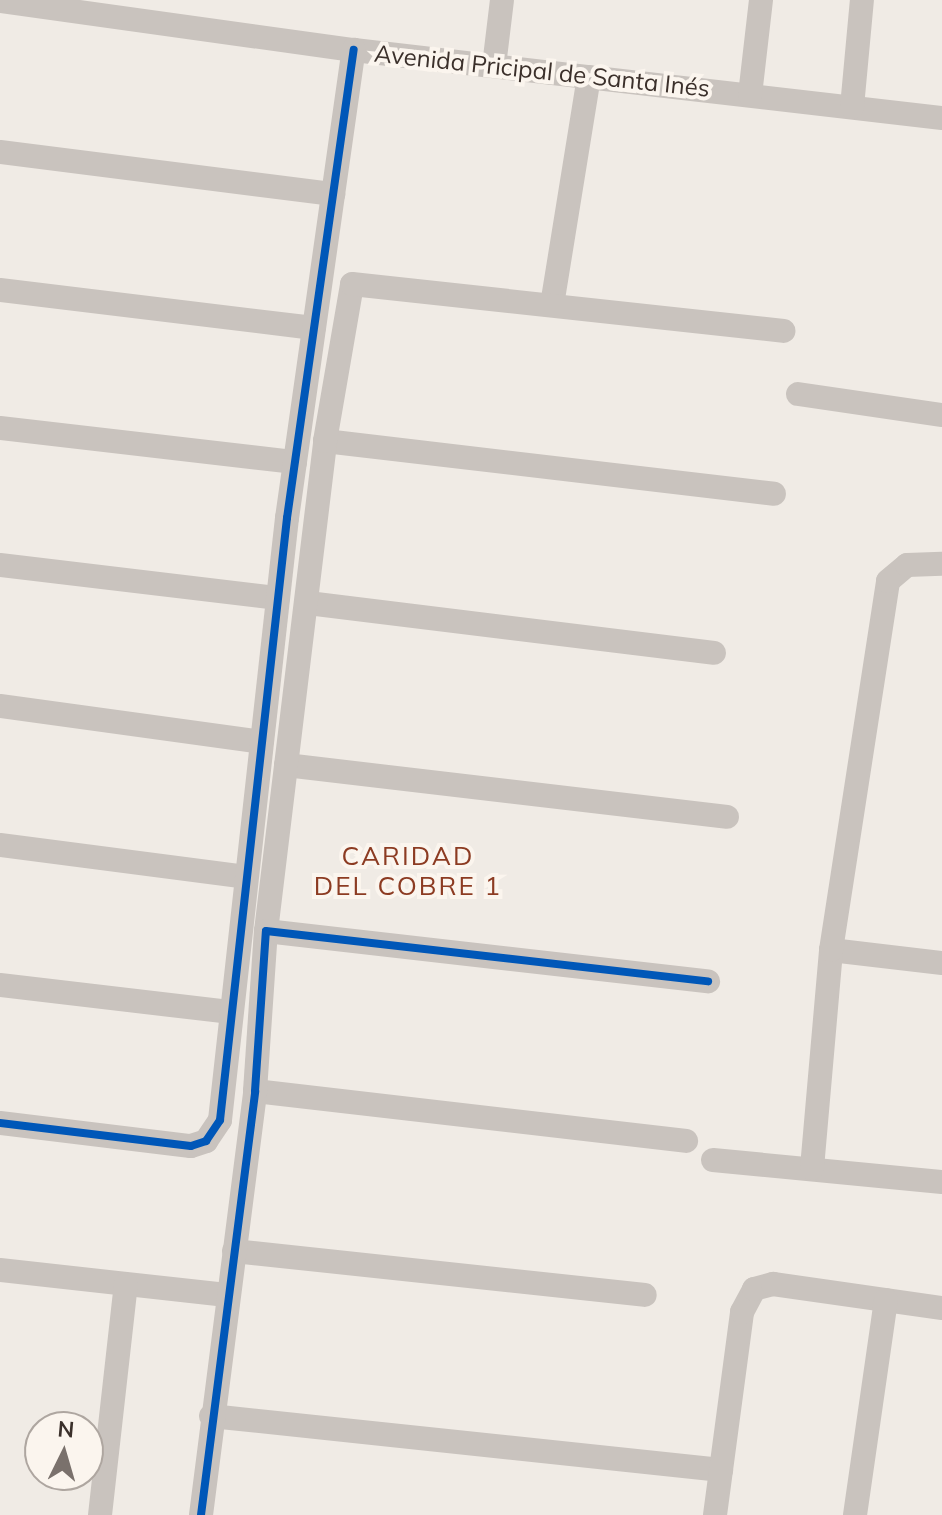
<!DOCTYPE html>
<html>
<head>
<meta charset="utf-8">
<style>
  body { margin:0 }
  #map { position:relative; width:942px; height:1515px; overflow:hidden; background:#f0ebe5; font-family:Mulish,sans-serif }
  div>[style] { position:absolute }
  .minor>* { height:24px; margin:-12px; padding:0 12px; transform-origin:12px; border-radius:12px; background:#c9c3be }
  .cycleway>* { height:8px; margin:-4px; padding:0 4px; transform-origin:4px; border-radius:4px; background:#0057b8 }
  span { translate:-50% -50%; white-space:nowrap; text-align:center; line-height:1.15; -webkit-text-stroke:8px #fbf5ee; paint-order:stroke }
  .street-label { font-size:24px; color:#3b302b }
  .neighbourhood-label { font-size:26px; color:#8c3b22; letter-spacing:2px }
  .north { position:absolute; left:24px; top:1411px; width:80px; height:80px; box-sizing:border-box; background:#fbf5ee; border:2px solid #aea6a0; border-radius:50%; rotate:5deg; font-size:22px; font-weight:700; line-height:32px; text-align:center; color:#3b302b }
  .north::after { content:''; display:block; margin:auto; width:28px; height:36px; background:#7a716c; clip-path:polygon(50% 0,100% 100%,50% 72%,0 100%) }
</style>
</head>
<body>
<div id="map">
  <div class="minor">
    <div style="left:0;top:1px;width:357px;rotate:7.9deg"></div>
    <div style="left:354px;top:50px;width:592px;rotate:6.6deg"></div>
    <div style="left:494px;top:66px;width:66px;rotate:-83.1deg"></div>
    <div style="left:750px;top:95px;width:96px;rotate:-83.4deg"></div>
    <div style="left:852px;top:107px;width:107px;rotate:-84.7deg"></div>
    <div style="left:0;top:152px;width:336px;rotate:7.2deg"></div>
    <div style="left:0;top:290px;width:316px;rotate:6.9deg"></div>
    <div style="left:552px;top:305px;width:231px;rotate:-80.8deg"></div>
    <div style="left:798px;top:394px;width:146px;rotate:8.3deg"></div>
    <div style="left:0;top:428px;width:297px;rotate:6.6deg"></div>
    <div style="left:325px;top:441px;width:452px;rotate:6.7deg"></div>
    <div style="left:0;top:565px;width:280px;rotate:6.8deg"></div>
    <div style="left:308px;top:603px;width:409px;rotate:7deg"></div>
    <div style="left:0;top:706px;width:264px;rotate:7.8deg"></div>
    <div style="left:286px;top:765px;width:444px;rotate:6.7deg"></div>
    <div style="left:0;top:845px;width:248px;rotate:7.4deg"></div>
    <div style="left:266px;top:931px;width:494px;rotate:-83.1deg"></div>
    <div style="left:325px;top:441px;width:159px;rotate:-80.2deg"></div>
    <div style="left:352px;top:284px;width:434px;rotate:6.2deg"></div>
    <div style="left:831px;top:950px;width:112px;rotate:6.7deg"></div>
    <div style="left:0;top:985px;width:233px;rotate:6.7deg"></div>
    <div style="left:255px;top:1091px;width:434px;rotate:6.6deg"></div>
    <div style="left:0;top:1123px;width:192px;rotate:6.9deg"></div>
    <div style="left:191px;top:1146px;width:16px;rotate:-18deg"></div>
    <div style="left:206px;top:1141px;width:25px;rotate:-56deg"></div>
    <div style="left:220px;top:1120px;width:606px;rotate:-83.65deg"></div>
    <div style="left:287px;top:518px;width:473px;rotate:-81.9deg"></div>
    <div style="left:713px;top:1160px;width:230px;rotate:5.5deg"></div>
    <div style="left:812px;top:1168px;width:219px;rotate:-85deg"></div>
    <div style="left:831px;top:950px;width:373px;rotate:-81.2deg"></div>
    <div style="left:888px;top:581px;width:25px;rotate:-40deg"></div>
    <div style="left:907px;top:565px;width:35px;rotate:-2deg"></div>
    <div style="left:234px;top:1251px;width:413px;rotate:6.1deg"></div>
    <div style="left:0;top:1270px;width:228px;rotate:6.3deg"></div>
    <div style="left:211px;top:1416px;width:513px;rotate:6.04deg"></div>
    <div style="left:100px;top:1515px;width:232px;rotate:-83.6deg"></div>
    <div style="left:201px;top:1515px;width:427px;rotate:-82.7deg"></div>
    <div style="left:255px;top:1091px;width:160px;rotate:-86.1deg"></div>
    <div style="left:266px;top:931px;width:445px;rotate:6.5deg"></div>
    <div style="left:715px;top:1515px;width:205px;rotate:-82.4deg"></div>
    <div style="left:742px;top:1312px;width:26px;rotate:-62deg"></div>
    <div style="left:754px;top:1289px;width:20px;rotate:-15deg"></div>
    <div style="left:773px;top:1284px;width:171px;rotate:8.1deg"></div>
    <div style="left:855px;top:1515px;width:217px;rotate:-81.8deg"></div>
  </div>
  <div class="cycleway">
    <div style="left:0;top:1123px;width:192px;rotate:6.9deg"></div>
    <div style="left:191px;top:1146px;width:16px;rotate:-18deg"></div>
    <div style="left:206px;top:1141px;width:25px;rotate:-56deg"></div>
    <div style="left:220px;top:1120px;width:606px;rotate:-83.65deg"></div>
    <div style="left:287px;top:518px;width:473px;rotate:-81.9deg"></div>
    <div style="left:201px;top:1515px;width:427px;rotate:-82.7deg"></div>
    <div style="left:255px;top:1091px;width:160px;rotate:-86.1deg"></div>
    <div style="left:266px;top:931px;width:445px;rotate:6.5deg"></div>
  </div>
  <div class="street-label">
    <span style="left:542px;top:71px;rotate:6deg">Avenida Pricipal de Santa Inés</span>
  </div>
  <div class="neighbourhood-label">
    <span style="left:408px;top:871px">CARIDAD<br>DEL COBRE 1</span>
  </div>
  <div class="north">N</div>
</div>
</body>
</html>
